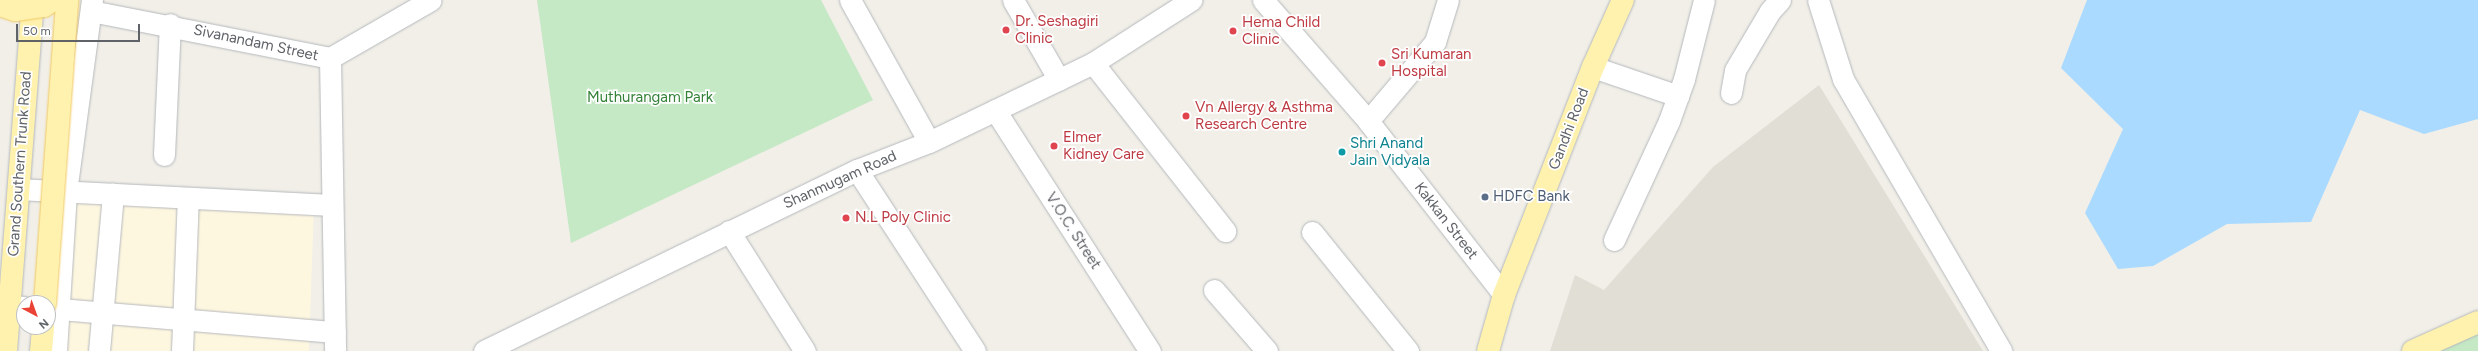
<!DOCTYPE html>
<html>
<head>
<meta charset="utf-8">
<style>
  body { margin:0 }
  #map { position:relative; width:2478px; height:351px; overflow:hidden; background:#f1efe8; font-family:Figtree,sans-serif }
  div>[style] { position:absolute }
  .commercial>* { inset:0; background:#fef7e0; transform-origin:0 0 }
  .education>* { inset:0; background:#e1ded6 }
  .green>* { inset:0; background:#c5e8c5 }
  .water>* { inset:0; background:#aadaff }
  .roads { filter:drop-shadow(0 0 1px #b5b8bc) drop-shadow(0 0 1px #b5b8bc) }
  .minor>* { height:21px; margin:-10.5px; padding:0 10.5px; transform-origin:10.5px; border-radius:10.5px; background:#fff }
  .major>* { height:22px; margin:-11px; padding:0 11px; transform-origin:11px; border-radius:11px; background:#fff2af }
  .bridges { filter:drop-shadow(0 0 1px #f2c960) drop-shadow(0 0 1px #f2c960) }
  .major-bridge>* { height:22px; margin:-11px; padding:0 11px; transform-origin:11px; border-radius:11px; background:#fff2af }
  .dots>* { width:11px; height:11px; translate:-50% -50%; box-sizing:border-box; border:2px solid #fff; border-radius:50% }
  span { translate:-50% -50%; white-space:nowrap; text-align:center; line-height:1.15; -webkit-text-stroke:3.5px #fff; paint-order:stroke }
  .health-label { font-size:15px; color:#be3a42 }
  .left { translate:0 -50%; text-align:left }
  .street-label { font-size:15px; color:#5f6368 }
  .park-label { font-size:15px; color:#348238 }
  .culture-label { font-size:15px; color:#0d838f }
  .service-label { font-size:15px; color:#4e5e75 }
  .north { position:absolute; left:16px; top:295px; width:40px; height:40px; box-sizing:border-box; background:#fff; border:1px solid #bfc1c3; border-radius:50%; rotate:139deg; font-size:11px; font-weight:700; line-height:16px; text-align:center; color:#5f6368 }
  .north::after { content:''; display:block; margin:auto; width:14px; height:18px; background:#ea4335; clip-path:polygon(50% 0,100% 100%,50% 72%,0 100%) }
  .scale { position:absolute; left:16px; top:24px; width:124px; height:18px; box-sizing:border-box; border:2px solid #5f6368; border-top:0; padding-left:5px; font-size:12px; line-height:14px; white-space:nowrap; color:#5f6368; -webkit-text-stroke:3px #fff; paint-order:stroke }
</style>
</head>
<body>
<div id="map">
  <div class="commercial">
    <div style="left:72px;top:200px;width:242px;height:151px;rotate:2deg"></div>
  </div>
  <div class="education">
    <div style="clip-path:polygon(1819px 85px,1983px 351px,1550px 351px,1575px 275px,1604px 290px,1713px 167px)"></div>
  </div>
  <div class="green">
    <div style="clip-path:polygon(537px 0,821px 0,873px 100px,571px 243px)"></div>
    <div style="clip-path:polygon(2478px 329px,2478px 351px,2427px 351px)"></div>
  </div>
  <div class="water">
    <div style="clip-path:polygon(2087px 0,2478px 0,2478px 119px,2424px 134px,2360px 110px,2311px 222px,2227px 224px,2153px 266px,2118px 269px,2085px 213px,2123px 129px,2061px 68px)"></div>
  </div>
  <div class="roads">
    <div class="minor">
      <div style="left:850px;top:0;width:162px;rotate:60.9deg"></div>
      <div style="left:1013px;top:0;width:92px;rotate:60.1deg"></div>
      <div style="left:1263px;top:0;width:160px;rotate:49deg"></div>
      <div style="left:1368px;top:121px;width:221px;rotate:52deg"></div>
      <div style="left:1818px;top:0;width:83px;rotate:72.4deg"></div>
      <div style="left:1843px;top:79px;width:315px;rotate:59.8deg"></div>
      <div style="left:91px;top:11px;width:244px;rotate:11.1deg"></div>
      <div style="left:330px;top:58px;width:116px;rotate:-29.9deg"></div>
      <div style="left:330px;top:58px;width:293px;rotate:89deg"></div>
      <div style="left:1093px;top:63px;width:214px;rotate:51.8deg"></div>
      <div style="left:1593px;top:67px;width:90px;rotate:18.8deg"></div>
      <div style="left:1731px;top:93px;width:23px;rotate:-80deg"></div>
      <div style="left:1735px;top:70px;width:69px;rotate:-59.3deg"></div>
      <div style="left:1770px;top:11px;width:15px;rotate:-48deg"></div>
      <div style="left:995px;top:110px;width:287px;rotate:57.3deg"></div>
      <div style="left:1368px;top:121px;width:104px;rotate:-49.7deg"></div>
      <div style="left:1435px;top:42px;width:44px;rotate:-72.8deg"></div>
      <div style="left:164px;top:155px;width:131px;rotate:-87.4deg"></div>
      <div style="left:857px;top:170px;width:216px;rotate:56.9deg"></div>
      <div style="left:18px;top:189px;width:314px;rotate:2.9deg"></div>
      <div style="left:729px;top:231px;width:142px;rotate:57.7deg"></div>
      <div style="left:1312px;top:232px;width:153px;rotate:51.1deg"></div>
      <div style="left:1614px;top:240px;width:131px;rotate:-65.2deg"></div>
      <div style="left:1669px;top:121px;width:45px;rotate:-70.3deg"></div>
      <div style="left:1684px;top:79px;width:81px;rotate:-75.8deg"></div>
      <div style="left:1214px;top:290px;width:81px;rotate:49deg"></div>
      <div style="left:10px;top:306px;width:14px;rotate:4deg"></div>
      <div style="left:48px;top:308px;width:288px;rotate:4.8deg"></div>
      <div style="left:56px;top:351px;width:159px;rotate:-86.4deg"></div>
      <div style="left:66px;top:192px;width:194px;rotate:-82.3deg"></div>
      <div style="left:99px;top:351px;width:158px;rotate:-84.9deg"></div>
      <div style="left:182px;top:351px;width:153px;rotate:-87.8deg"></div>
      <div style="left:484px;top:351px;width:415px;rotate:-25.9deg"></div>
      <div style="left:857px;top:170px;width:77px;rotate:-21.3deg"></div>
      <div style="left:929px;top:142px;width:182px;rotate:-25.7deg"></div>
      <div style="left:1093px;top:63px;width:117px;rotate:-32.7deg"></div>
    </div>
    <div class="major">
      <div style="left:6px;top:351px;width:352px;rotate:-85.6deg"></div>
      <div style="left:41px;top:351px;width:24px;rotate:-85deg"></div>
      <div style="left:1488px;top:351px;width:58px;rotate:-74.1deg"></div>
      <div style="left:1504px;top:295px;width:245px;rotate:-68.7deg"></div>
      <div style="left:1593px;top:67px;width:73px;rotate:-65.9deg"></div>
      <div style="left:2413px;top:351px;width:71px;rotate:-24deg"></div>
    </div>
  </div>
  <div class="bridges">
    <div class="major-bridge">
      <div style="left:0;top:5px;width:16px;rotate:18deg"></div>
      <div style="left:15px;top:10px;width:29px;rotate:-8deg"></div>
      <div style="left:44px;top:6px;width:11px;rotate:-34deg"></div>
      <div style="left:45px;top:303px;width:304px;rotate:-85.8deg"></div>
    </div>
  </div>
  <div class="dots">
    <div style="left:1006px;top:30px;background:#e0444e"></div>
    <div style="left:1233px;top:31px;background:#e0444e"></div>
    <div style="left:1382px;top:63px;background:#e0444e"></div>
    <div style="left:1186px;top:116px;background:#e0444e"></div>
    <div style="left:1054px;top:146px;background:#e0444e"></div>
    <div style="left:1342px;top:152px;background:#0f9aa8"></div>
    <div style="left:1485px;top:197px;background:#5c6f8a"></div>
    <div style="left:846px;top:218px;background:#e0444e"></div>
  </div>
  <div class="health-label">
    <span class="left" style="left:1015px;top:30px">Dr. Seshagiri<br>Clinic</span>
    <span class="left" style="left:1242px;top:31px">Hema Child<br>Clinic</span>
    <span class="left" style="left:1391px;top:63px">Sri Kumaran<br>Hospital</span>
    <span class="left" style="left:1195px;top:116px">Vn Allergy &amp; Asthma<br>Research Centre</span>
    <span class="left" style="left:1063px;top:146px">Elmer<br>Kidney Care</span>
    <span class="left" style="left:855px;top:218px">N.L Poly Clinic</span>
  </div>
  <div class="street-label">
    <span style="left:256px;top:43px;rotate:12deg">Sivanandam Street</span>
    <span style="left:1569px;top:129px;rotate:-69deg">Gandhi Road</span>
    <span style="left:20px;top:164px;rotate:-86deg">Grand Southern Trunk Road</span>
    <span style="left:840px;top:180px;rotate:-24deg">Shanmugam Road</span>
    <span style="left:1446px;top:221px;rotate:52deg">Kakkan Street</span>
    <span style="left:1073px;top:231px;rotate:57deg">V.O.C. Street</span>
  </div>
  <div class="park-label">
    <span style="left:650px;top:98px">Muthurangam Park</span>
  </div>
  <div class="culture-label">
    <span class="left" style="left:1350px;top:152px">Shri Anand<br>Jain Vidyala</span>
  </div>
  <div class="service-label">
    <span class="left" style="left:1493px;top:197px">HDFC Bank</span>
  </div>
  <div class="north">N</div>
  <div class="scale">50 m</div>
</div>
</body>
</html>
